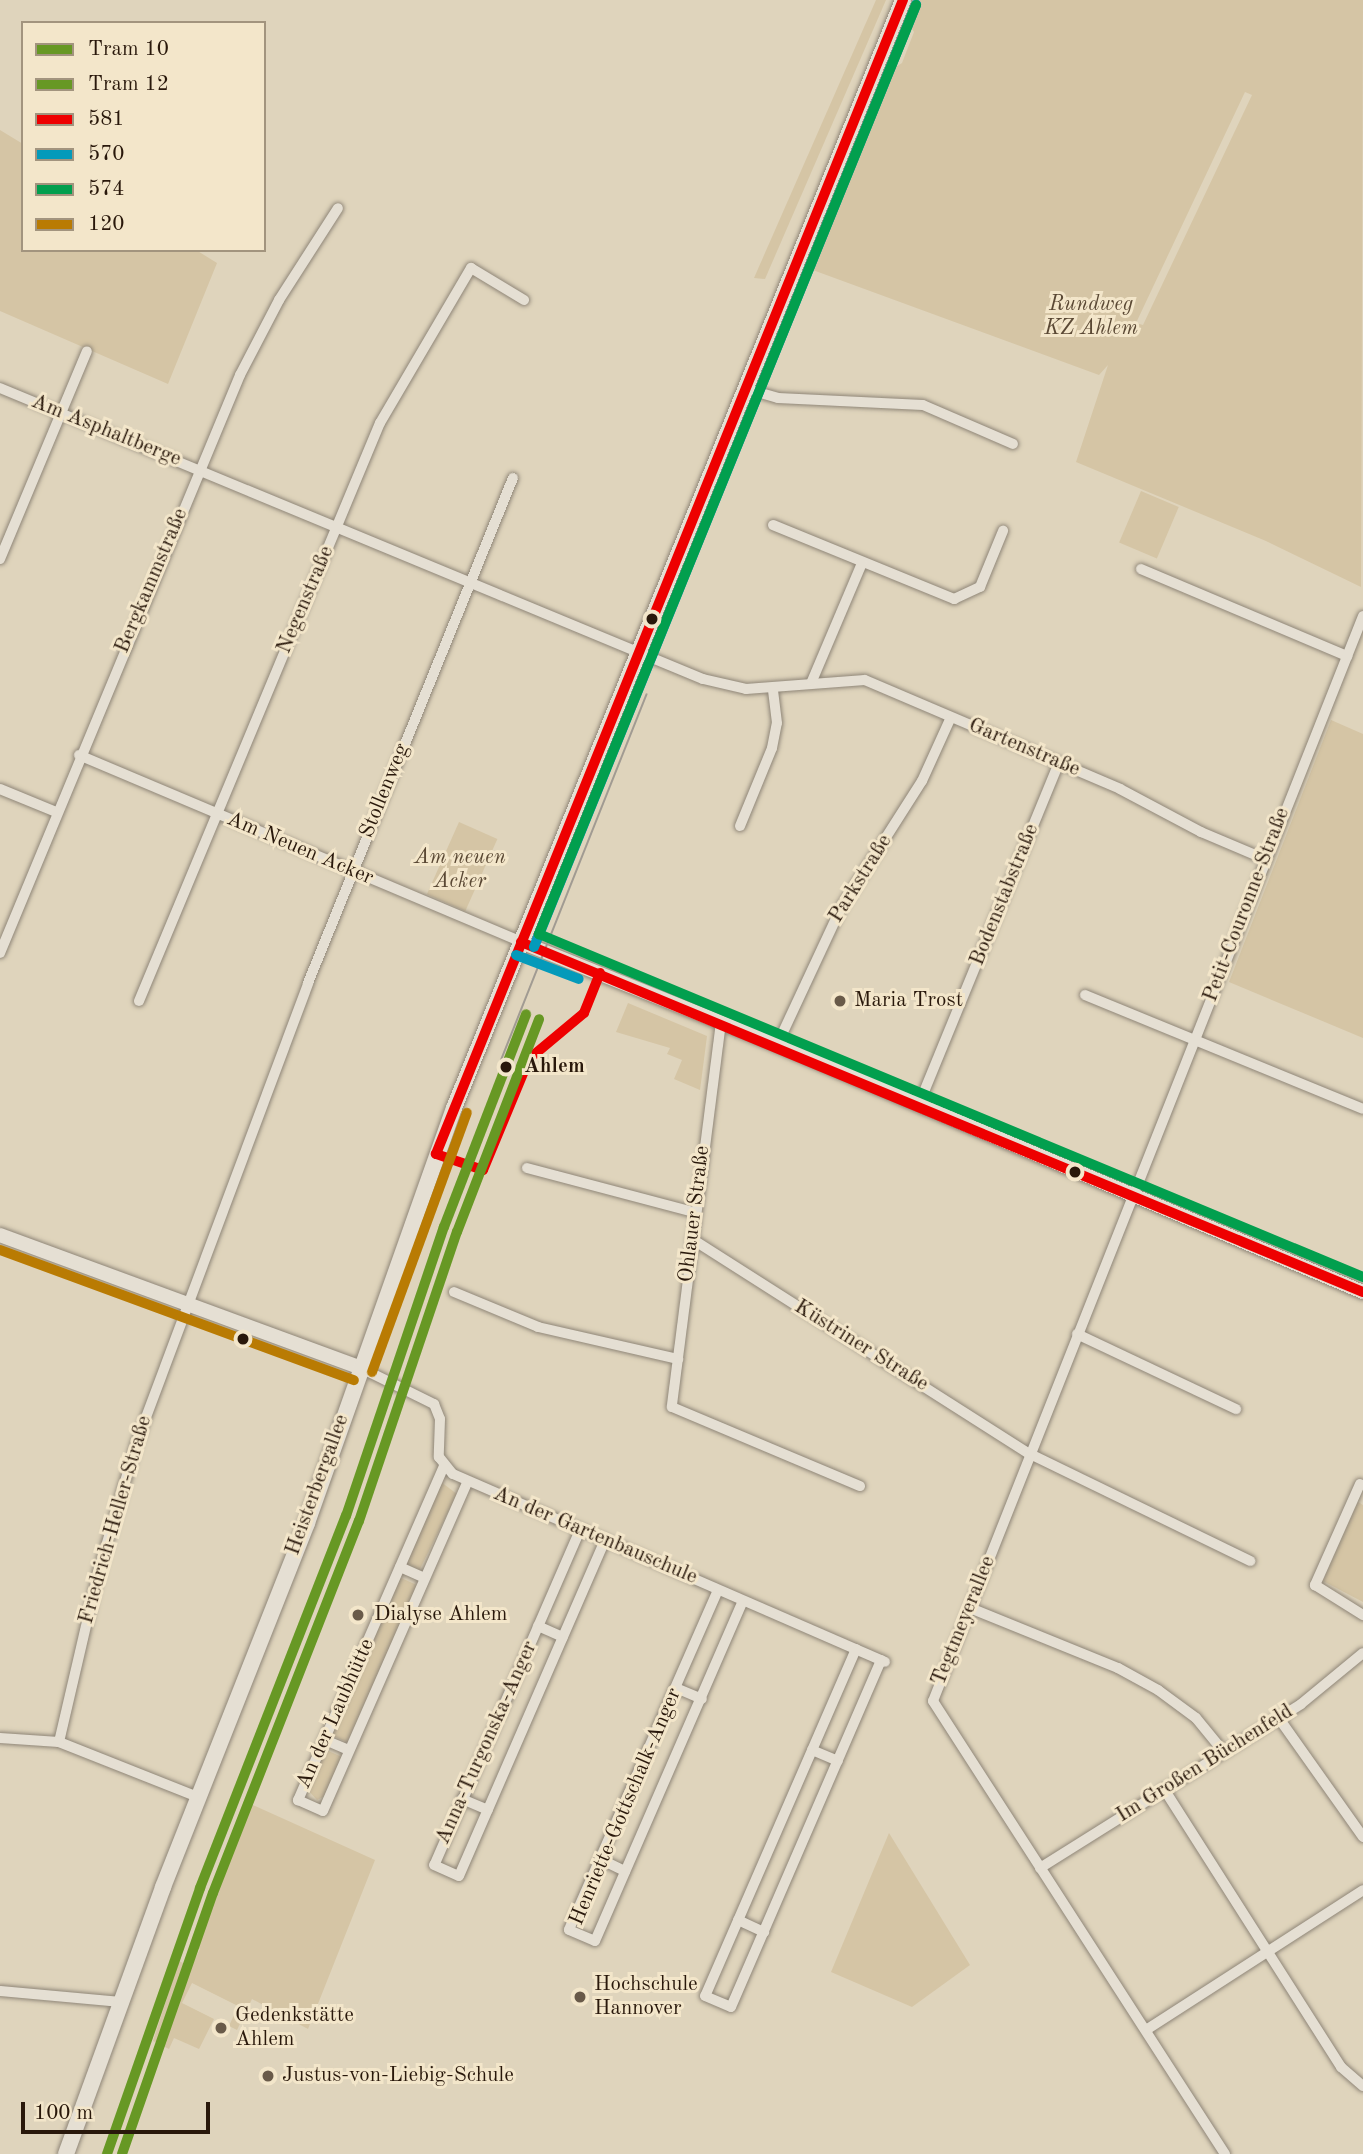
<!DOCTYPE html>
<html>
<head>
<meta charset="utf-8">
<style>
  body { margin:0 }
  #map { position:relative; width:1363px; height:2154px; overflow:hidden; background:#dfd4bc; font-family:"Old Standard TT",serif }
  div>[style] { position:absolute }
  .green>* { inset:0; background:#d5c5a5; transform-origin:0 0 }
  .roads { filter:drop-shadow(0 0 2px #8f8678) drop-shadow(0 0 2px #8f8678) }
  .minor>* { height:10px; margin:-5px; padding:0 5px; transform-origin:5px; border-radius:5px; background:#e5dfd3 }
  .tertiary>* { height:14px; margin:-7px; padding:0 7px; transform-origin:7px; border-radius:7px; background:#e5dfd3 }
  .secondary>* { height:16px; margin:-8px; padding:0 8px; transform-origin:8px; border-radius:8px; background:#e5dfd3 }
  .tram>* { height:2px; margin:-1px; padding:0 1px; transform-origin:1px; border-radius:1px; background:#a19b92 }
  .bus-1>* { height:10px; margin:-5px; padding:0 5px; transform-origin:5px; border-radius:5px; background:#e00 }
  .bus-2>* { height:10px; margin:-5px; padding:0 5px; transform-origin:5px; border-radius:5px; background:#049aba }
  .bus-3>* { height:10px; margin:-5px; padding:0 5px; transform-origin:5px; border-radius:5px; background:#029f4e }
  .bus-4>* { height:10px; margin:-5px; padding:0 5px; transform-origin:5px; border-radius:5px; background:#b97b03 }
  .tram-1>* { height:10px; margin:-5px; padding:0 5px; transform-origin:5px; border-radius:5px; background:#679824 }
  .tram-2>* { height:10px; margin:-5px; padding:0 5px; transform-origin:5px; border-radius:5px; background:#679824 }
  .dots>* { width:19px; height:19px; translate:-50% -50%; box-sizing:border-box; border:4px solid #f3e6ca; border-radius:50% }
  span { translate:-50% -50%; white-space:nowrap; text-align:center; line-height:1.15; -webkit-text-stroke:6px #f3e6ca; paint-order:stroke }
  .park-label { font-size:21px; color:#5a4834; font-style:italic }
  .street-label { font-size:21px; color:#29180b }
  .poi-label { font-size:21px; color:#29180b }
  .left { translate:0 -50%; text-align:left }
  .stop-label { font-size:21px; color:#29180b; font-weight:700 }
  .legend { position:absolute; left:21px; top:21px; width:245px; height:231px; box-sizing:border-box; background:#f3e6ca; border:2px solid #a2947e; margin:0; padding:9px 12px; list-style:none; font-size:21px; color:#29180b }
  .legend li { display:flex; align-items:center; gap:14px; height:35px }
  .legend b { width:35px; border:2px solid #a2947e }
  .scale { position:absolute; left:21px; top:2102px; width:189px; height:32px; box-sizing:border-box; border:4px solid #29180b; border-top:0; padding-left:9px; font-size:21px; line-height:24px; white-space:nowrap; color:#29180b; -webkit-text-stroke:5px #f3e6ca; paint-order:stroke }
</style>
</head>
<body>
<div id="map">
  <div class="green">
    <div style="clip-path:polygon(876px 0,886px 0,765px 279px,754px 278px)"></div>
    <div style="clip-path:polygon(evenodd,916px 0,1363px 0,1361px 587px,1266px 541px,1076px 462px,1108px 365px,1099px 375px,810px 269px,886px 73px,902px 63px,914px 32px,907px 21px,916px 0,1245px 92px,1252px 95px,1143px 325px,1136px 323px,1245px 92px)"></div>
    <div style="clip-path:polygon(0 130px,23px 144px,23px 250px,196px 250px,217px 263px,168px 384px,0 311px)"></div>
    <div style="left:1141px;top:491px;width:41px;height:56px;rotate:23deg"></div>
    <div style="clip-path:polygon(1331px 720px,1363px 734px,1363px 1038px,1229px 982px)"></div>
    <div style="left:459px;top:822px;width:42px;height:79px;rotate:24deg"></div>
    <div style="clip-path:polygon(628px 1003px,707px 1036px,700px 1090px,674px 1079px,682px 1060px,667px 1054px,670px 1048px,616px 1032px)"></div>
    <div style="clip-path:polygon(441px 1482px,457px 1494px,419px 1571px,406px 1565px)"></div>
    <div style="clip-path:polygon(1358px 1502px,1363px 1505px,1363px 1602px,1323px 1581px)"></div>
    <div style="left:399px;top:1577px;width:20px;height:172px;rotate:24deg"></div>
    <div style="clip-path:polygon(324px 1749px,342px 1757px,325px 1796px,317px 1800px,307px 1789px)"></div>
    <div style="clip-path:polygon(244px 1801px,375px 1860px,308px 2029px,252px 1999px,237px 2030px,229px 2026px,238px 2006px,192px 1983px,182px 2003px,214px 2019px,199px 2049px,174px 2038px,169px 2049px,153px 2041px,179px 1961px,191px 1967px,200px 1949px,190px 1944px)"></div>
    <div style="clip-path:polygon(889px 1833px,970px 1965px,912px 2007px,831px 1972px)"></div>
  </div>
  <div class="roads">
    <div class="minor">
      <div style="left:0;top:388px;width:761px;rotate:22.49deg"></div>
      <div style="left:703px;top:679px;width:44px;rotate:13.1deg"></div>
      <div style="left:746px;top:689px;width:119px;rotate:-4.3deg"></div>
      <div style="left:865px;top:680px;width:277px;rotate:23.1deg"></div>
      <div style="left:1120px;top:789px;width:92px;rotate:28deg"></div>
      <div style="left:1201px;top:832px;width:69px;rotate:22.9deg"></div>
      <div style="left:747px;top:389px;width:32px;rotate:16deg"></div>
      <div style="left:778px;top:398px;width:145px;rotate:2.8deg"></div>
      <div style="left:923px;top:405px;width:98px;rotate:23.4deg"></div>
      <div style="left:773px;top:525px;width:196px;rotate:22.2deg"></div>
      <div style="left:954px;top:599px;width:29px;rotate:-25deg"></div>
      <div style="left:980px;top:587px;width:61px;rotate:-67.7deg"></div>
      <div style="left:0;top:559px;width:225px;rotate:-67.3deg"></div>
      <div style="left:1141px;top:569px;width:224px;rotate:22.9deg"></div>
      <div style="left:812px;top:681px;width:128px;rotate:-67deg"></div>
      <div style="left:79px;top:755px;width:480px;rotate:22.9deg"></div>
      <div style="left:0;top:789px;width:61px;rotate:22.3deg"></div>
      <div style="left:740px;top:826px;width:84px;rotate:-67.7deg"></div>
      <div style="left:772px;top:748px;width:25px;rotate:-79deg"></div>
      <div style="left:777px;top:723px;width:35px;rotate:-97deg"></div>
      <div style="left:0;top:953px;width:626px;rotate:-67.45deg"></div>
      <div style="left:240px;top:375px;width:85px;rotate:-62.5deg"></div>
      <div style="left:279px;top:300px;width:109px;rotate:-57.3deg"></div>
      <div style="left:1085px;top:995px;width:300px;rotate:22.3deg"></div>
      <div style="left:139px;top:1001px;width:626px;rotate:-67.37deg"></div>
      <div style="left:380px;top:423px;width:180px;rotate:-59.6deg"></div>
      <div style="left:471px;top:268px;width:62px;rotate:31.1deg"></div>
      <div style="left:721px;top:1022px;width:388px;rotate:97.3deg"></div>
      <div style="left:672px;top:1407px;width:204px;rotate:22.8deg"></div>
      <div style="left:777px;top:1045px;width:151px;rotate:-65deg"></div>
      <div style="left:841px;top:908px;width:151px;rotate:-57.5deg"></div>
      <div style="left:922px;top:781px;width:70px;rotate:-65.6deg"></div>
      <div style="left:919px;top:1104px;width:369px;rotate:-67.7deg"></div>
      <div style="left:527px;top:1168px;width:173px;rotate:14.8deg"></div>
      <div style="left:692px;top:1239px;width:401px;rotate:32.5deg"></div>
      <div style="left:1030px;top:1454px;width:245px;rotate:25.9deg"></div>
      <div style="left:454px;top:1292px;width:91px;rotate:22.6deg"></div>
      <div style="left:538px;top:1327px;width:144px;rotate:12.9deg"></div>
      <div style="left:1077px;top:1334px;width:176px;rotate:25.3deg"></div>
      <div style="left:359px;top:1367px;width:84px;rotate:26.3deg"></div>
      <div style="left:434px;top:1404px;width:16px;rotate:68deg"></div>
      <div style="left:440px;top:1419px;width:38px;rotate:92deg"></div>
      <div style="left:439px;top:1457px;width:22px;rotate:51deg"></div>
      <div style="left:453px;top:1474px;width:471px;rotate:23.5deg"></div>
      <div style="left:444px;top:1466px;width:365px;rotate:113.6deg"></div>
      <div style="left:298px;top:1800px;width:27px;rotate:24deg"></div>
      <div style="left:323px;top:1811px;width:360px;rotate:-66.3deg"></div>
      <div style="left:1360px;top:1484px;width:111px;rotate:114deg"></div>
      <div style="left:1315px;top:1585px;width:57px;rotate:32deg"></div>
      <div style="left:580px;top:1530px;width:365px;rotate:113.5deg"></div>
      <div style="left:434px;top:1865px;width:27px;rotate:24deg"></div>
      <div style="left:459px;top:1876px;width:366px;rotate:-66.5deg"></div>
      <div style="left:400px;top:1567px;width:27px;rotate:24deg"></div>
      <div style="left:718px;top:1590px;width:371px;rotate:113.7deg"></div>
      <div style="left:569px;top:1930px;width:28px;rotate:23deg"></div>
      <div style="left:595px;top:1941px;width:371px;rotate:-66.5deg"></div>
      <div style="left:970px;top:1608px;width:160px;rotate:22.1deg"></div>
      <div style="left:1118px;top:1668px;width:46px;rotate:28.8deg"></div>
      <div style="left:1158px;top:1690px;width:47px;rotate:36.4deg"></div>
      <div style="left:1196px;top:1718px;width:43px;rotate:50.7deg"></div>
      <div style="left:538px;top:1626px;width:27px;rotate:24deg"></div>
      <div style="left:856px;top:1649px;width:378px;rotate:113.5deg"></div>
      <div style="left:705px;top:1996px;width:28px;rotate:23deg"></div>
      <div style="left:731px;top:2007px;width:378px;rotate:-66.6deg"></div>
      <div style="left:676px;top:1688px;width:28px;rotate:23deg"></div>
      <div style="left:1278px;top:1717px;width:147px;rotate:54.7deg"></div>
      <div style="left:0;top:1738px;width:59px;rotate:3.9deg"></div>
      <div style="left:59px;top:1742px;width:149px;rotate:21.6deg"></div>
      <div style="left:325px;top:1740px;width:26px;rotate:23deg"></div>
      <div style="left:59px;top:1742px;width:177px;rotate:-76.9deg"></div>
      <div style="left:99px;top:1570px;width:131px;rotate:-73.6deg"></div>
      <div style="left:136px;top:1444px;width:492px;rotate:-69.5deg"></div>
      <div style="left:308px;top:983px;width:545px;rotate:-67.91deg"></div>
      <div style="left:812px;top:1750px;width:28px;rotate:23deg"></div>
      <div style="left:1164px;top:1789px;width:330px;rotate:57.5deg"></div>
      <div style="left:1341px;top:2067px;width:29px;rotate:41deg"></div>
      <div style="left:462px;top:1799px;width:28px;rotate:23deg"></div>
      <div style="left:600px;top:1859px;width:28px;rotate:26deg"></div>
      <div style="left:1040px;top:1868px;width:308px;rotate:-32.1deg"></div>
      <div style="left:1301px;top:1704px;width:80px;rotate:-39.4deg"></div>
      <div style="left:738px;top:1920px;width:29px;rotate:25deg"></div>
      <div style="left:0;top:1991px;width:122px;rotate:5.2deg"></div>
      <div style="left:1146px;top:2030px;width:258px;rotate:-32.8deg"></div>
      <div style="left:1225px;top:2154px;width:539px;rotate:-122.81deg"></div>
      <div style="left:933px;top:1701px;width:1167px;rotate:-68.38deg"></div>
    </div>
    <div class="tertiary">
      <div style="left:521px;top:942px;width:276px;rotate:21.9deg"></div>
      <div style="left:777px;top:1045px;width:636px;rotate:22.86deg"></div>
      <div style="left:0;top:1235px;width:382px;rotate:20.2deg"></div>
    </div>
    <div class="secondary">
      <div style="left:66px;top:2154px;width:284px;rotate:-70deg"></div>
      <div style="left:163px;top:1887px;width:391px;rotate:-68.4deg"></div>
      <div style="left:307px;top:1523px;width:440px;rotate:-70.5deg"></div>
      <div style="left:454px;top:1108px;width:1196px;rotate:-67.94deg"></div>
    </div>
  </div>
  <div class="tram">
    <div style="left:499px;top:1065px;width:399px;rotate:-68.3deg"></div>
  </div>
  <div class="bus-1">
    <div style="left:521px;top:942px;width:912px;rotate:22.57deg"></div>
    <div style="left:600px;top:973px;width:43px;rotate:111.8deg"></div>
    <div style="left:584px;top:1013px;width:72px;rotate:140.1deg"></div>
    <div style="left:529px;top:1059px;width:120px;rotate:112.5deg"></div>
    <div style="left:483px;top:1170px;width:50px;rotate:-161.2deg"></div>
    <div style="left:436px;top:1154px;width:1245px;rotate:-67.97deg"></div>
  </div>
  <div class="bus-2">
    <div style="left:534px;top:947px;width:1017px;rotate:-67.93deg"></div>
    <div style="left:516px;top:955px;width:67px;rotate:20.9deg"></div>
  </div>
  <div class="bus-3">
    <div style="left:916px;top:5px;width:1003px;rotate:112.09deg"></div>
    <div style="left:539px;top:934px;width:893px;rotate:22.6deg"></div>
  </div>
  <div class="bus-4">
    <div style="left:0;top:1250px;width:377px;rotate:20.2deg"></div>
    <div style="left:372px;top:1372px;width:276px;rotate:-69.9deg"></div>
  </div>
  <div class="tram-1">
    <div style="left:107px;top:2154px;width:282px;rotate:-70.7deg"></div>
    <div style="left:200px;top:1888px;width:400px;rotate:-68.6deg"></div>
    <div style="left:346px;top:1516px;width:305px;rotate:-71.3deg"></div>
    <div style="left:444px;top:1227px;width:228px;rotate:-68.9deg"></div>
  </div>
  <div class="tram-2">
    <div style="left:122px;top:2154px;width:276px;rotate:-70.8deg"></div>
    <div style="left:213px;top:1893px;width:400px;rotate:-68.6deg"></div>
    <div style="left:359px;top:1521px;width:305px;rotate:-71.3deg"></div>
    <div style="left:457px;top:1232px;width:228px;rotate:-68.9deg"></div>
  </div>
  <div class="dots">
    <div style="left:652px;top:619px;background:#29180b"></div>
    <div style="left:840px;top:1001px;background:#695a49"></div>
    <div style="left:506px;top:1067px;background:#29180b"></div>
    <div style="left:1075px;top:1172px;background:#29180b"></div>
    <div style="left:243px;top:1339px;background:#29180b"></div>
    <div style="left:358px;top:1615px;background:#695a49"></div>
    <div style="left:580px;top:1997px;background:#695a49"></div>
    <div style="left:221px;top:2028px;background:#695a49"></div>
    <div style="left:268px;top:2076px;background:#695a49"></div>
  </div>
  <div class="park-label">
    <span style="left:1091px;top:317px">Rundweg<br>KZ Ahlem</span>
    <span style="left:460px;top:870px">Am neuen<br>Acker</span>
  </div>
  <div class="street-label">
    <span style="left:106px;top:431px;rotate:22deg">Am Asphaltberge</span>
    <span style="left:152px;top:581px;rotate:-67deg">Bergkammstraße</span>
    <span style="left:306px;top:600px;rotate:-67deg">Negenstraße</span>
    <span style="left:1024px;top:748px;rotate:23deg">Gartenstraße</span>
    <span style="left:385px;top:791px;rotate:-68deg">Stollenweg</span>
    <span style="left:300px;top:849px;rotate:23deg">Am Neuen Acker</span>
    <span style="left:861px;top:879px;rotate:-58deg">Parkstraße</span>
    <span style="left:1005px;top:895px;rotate:-68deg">Bodenstabstraße</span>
    <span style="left:1247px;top:905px;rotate:-69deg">Petit-Couronne-Straße</span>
    <span style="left:695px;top:1214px;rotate:-83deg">Ohlauer Straße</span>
    <span style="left:861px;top:1346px;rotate:32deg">Küstriner Straße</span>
    <span style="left:318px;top:1485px;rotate:-70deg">Heisterbergallee</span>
    <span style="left:116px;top:1520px;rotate:-74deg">Friedrich-Heller-Straße</span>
    <span style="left:595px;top:1536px;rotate:23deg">An der Gartenbauschule</span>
    <span style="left:964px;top:1621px;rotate:-68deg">Tegtmeyerallee</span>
    <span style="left:336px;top:1714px;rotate:-66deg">An der Laubhütte</span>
    <span style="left:487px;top:1743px;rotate:-66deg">Anna-Turgonska-Anger</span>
    <span style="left:1205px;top:1764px;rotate:-32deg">Im Großen Büchenfeld</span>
    <span style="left:626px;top:1807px;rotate:-67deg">Henriette-Gottschalk-Anger</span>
  </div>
  <div class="poi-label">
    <span class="left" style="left:854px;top:1001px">Maria Trost</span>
    <span class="left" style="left:374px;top:1615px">Dialyse Ahlem</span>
    <span class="left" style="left:594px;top:1997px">Hochschule<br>Hannover</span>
    <span class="left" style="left:235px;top:2028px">Gedenkstätte<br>Ahlem</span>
    <span class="left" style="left:282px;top:2076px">Justus-von-Liebig-Schule</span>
  </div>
  <div class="stop-label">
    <span class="left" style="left:524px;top:1067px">Ahlem</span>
  </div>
  <ul class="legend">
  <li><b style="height:9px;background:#679824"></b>Tram 10</li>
  <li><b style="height:9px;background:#679824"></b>Tram 12</li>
  <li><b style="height:9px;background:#e00"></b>581</li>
  <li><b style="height:9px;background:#049aba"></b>570</li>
  <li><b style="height:9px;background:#029f4e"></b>574</li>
  <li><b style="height:9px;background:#b97b03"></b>120</li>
  </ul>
  <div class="scale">100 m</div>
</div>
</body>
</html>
